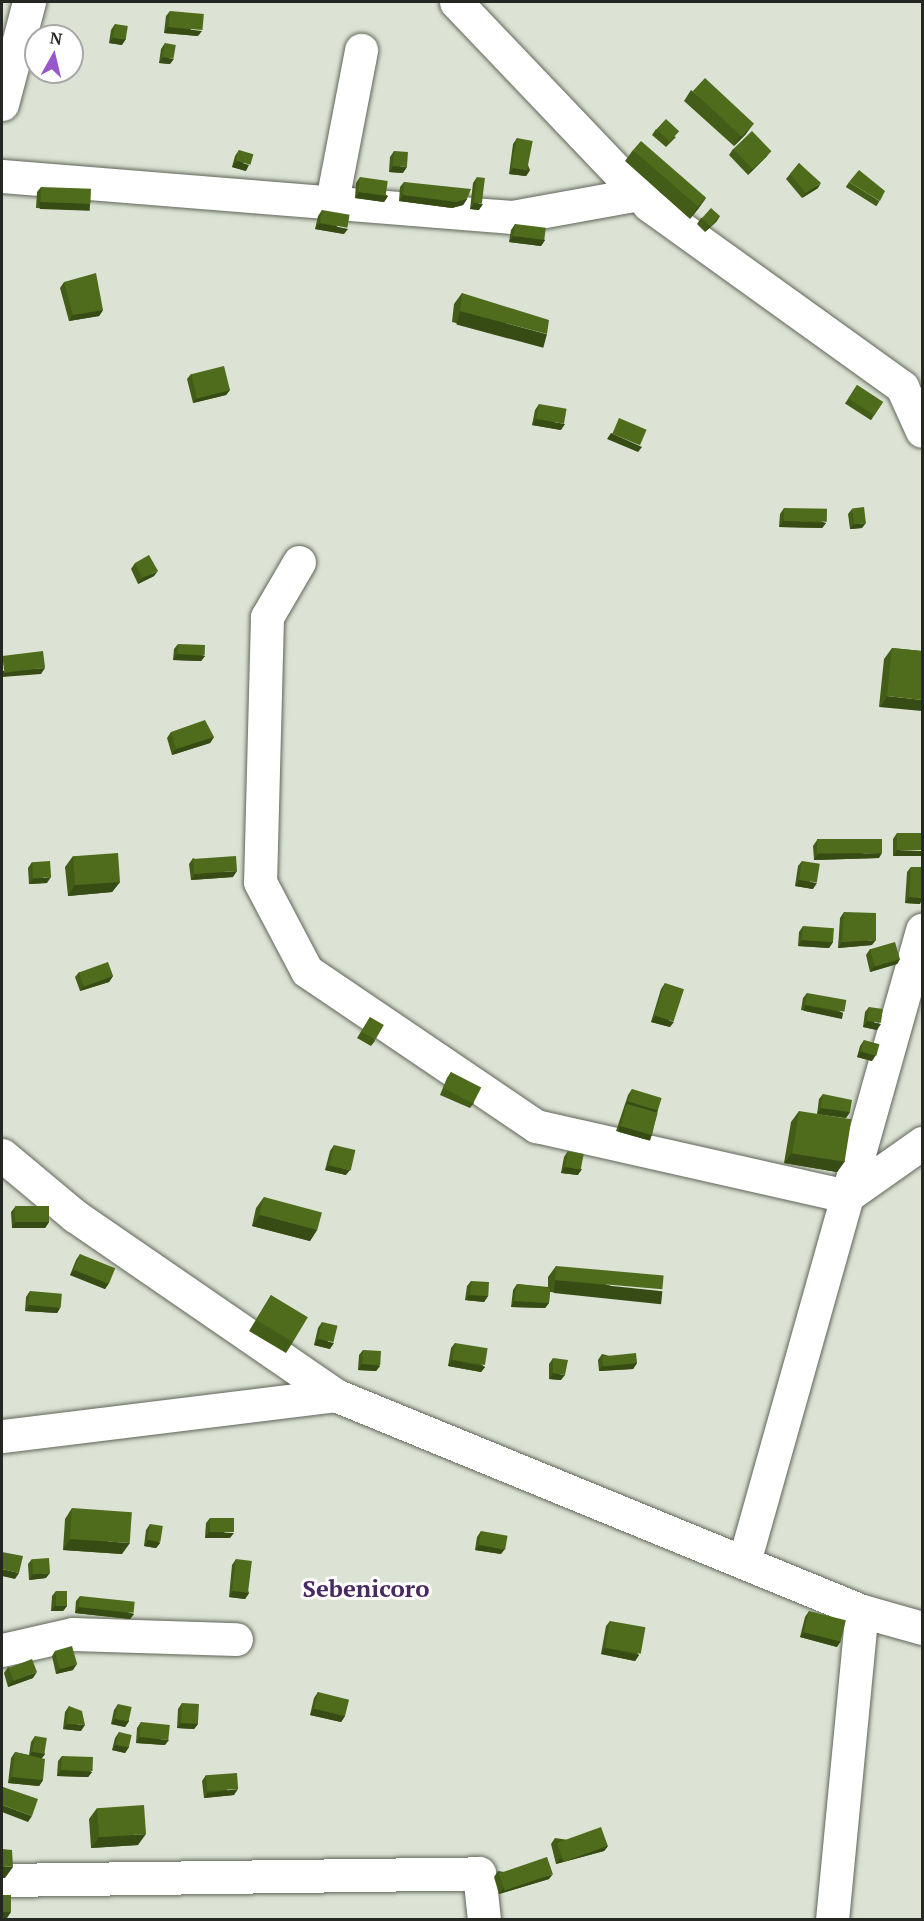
<!DOCTYPE html>
<html>
<head>
<meta charset="utf-8">
<style>
  body { margin:0 }
  #map { position:relative; width:924px; height:1921px; overflow:hidden; background:#dce3d4; font-family:"PT Serif",serif }
  div>[style] { position:absolute }
  .roads { filter:drop-shadow(0 0 2px #5f6559) drop-shadow(0 0 2px #5f6559) }
  .minor>* { height:33px; margin:-16.5px; padding:0 16.5px; transform-origin:16.5px; border-radius:16.5px; background:#fff }
  .wall>* { inset:0; background:#435d18; transform-origin:0 0 }
  .shaded-wall>* { inset:0; background:#374c14; transform-origin:0 0 }
  .building>* { inset:0; background:#4e6c1c; transform-origin:0 0 }
  span { translate:-50% -50%; white-space:nowrap; text-align:center; line-height:1.15; -webkit-text-stroke:6px #fff; paint-order:stroke }
  .quarter-label { font-size:24px; color:#492961; font-weight:700 }
  .frame { position:absolute; inset:0; border:3px solid #252722; pointer-events:none }
  .north { position:absolute; left:24px; top:24px; width:60px; height:60px; box-sizing:border-box; background:#fff; border:2px solid #a8a9a7; border-radius:50%; rotate:8deg; font-size:16px; font-weight:700; line-height:24px; text-align:center; color:#252722 }
  .north::after { content:''; display:block; margin:auto; width:21px; height:27px; background:#9957cc; clip-path:polygon(50% 0,100% 100%,50% 72%,0 100%) }
</style>
</head>
<body>
<div id="map">
  <div class="roads">
    <div class="minor">
      <div style="left:456px;top:2px;width:280px;rotate:46.4deg"></div>
      <div style="left:649px;top:205px;width:312px;rotate:35.7deg"></div>
      <div style="left:902px;top:387px;width:48px;rotate:65.6deg"></div>
      <div style="left:2px;top:104px;width:106px;rotate:-75.2deg"></div>
      <div style="left:2px;top:176px;width:512px;rotate:4.6deg"></div>
      <div style="left:512px;top:217px;width:129px;rotate:-10.3deg"></div>
      <div style="left:332px;top:201px;width:154px;rotate:-79.1deg"></div>
      <div style="left:299px;top:562px;width:64px;rotate:120.2deg"></div>
      <div style="left:267px;top:617px;width:265px;rotate:91.5deg"></div>
      <div style="left:260px;top:882px;width:101px;rotate:62.2deg"></div>
      <div style="left:307px;top:971px;width:277px;rotate:34.1deg"></div>
      <div style="left:536px;top:1126px;width:319px;rotate:12.7deg"></div>
      <div style="left:847px;top:1196px;width:92px;rotate:-35.2deg"></div>
      <div style="left:2px;top:1155px;width:95px;rotate:39.9deg"></div>
      <div style="left:75px;top:1216px;width:316px;rotate:34.5deg"></div>
      <div style="left:335px;top:1395px;width:570px;rotate:22.29deg"></div>
      <div style="left:862px;top:1611px;width:62px;rotate:15.8deg"></div>
      <div style="left:2px;top:1436px;width:336px;rotate:-7deg"></div>
      <div style="left:744px;top:1562px;width:657px;rotate:-74.27deg"></div>
      <div style="left:2px;top:1650px;width:73px;rotate:-12.7deg"></div>
      <div style="left:73px;top:1634px;width:163px;rotate:1.8deg"></div>
      <div style="left:2px;top:1880px;width:477px;rotate:-0.8deg"></div>
      <div style="left:479px;top:1873px;width:47px;rotate:83.9deg"></div>
      <div style="left:832px;top:1920px;width:310px;rotate:-84.5deg"></div>
    </div>
  </div>
  <div class="wall">
    <div style="clip-path:polygon(170px 11px,198px 36px,164px 33px,166px 16px)"></div>
    <div style="clip-path:polygon(115px 24px,122px 45px,109px 43px,111px 30px)"></div>
    <div style="clip-path:polygon(165px 43px,170px 64px,159px 63px,161px 49px)"></div>
    <div style="clip-path:polygon(691px 90px,746px 134px,734px 146px,684px 101px)"></div>
    <div style="clip-path:polygon(656px 129px,676px 137px,666px 147px,652px 135px)"></div>
    <div style="clip-path:polygon(517px 138px,530px 170px,526px 176px,509px 174px,513px 144px)"></div>
    <div style="clip-path:polygon(733px 149px,767px 156px,748px 175px,729px 155px)"></div>
    <div style="clip-path:polygon(239px 150px,246px 171px,232px 167px,235px 156px)"></div>
    <div style="clip-path:polygon(633px 150px,706px 198px,698px 209px,690px 219px,625px 161px)"></div>
    <div style="clip-path:polygon(394px 151px,403px 173px,389px 172px,390px 157px)"></div>
    <div style="clip-path:polygon(799px 163px,818px 188px,802px 198px,786px 179px)"></div>
    <div style="clip-path:polygon(360px 177px,388px 196px,384px 202px,355px 198px,356px 183px)"></div>
    <div style="clip-path:polygon(477px 177px,479px 210px,470px 209px,473px 183px)"></div>
    <div style="clip-path:polygon(404px 182px,467px 199px,463px 205px,452px 208px,399px 201px,400px 187px)"></div>
    <div style="left:849px;top:182px;width:36px;height:6px;rotate:32deg"></div>
    <div style="clip-path:polygon(41px 187px,90px 204px,86px 210px,36px 208px,37px 192px)"></div>
    <div style="clip-path:polygon(322px 210px,344px 234px,315px 229px,318px 216px)"></div>
    <div style="clip-path:polygon(720px 216px,716px 222px,705px 232px,697px 224px,701px 218px)"></div>
    <div style="clip-path:polygon(515px 224px,545px 240px,541px 246px,509px 242px,511px 230px)"></div>
    <div style="clip-path:polygon(64px 282px,103px 310px,99px 316px,69px 321px,60px 288px)"></div>
    <div style="clip-path:polygon(462px 293px,539px 345px,452px 322px,454px 304px)"></div>
    <div style="clip-path:polygon(191px 374px,230px 390px,226px 395px,193px 403px,187px 379px)"></div>
    <div style="left:857px;top:385px;width:31px;height:22px;rotate:33deg"></div>
    <div style="clip-path:polygon(539px 404px,561px 430px,532px 425px,535px 410px)"></div>
    <div style="clip-path:polygon(784px 508px,826px 523px,822px 528px,779px 527px,780px 514px)"></div>
    <div style="clip-path:polygon(852px 509px,862px 528px,850px 529px,848px 514px)"></div>
    <div style="clip-path:polygon(135px 563px,154px 576px,138px 584px,131px 569px)"></div>
    <div style="clip-path:polygon(178px 644px,205px 656px,201px 661px,173px 660px,174px 649px)"></div>
    <div style="clip-path:polygon(892px 648px,922px 651px,879px 707px,884px 659px)"></div>
    <div style="clip-path:polygon(171px 732px,214px 737px,210px 743px,172px 755px,167px 738px)"></div>
    <div style="clip-path:polygon(897px 833px,922px 833px,893px 856px,893px 839px)"></div>
    <div style="clip-path:polygon(817px 840px,879px 858px,814px 860px,813px 846px)"></div>
    <div style="clip-path:polygon(73px 856px,120px 882px,112px 892px,68px 896px,65px 867px)"></div>
    <div style="clip-path:polygon(193px 858px,233px 877px,191px 880px,189px 864px)"></div>
    <div style="clip-path:polygon(802px 861px,813px 889px,795px 886px,798px 866px)"></div>
    <div style="clip-path:polygon(32px 862px,47px 883px,29px 884px,28px 868px)"></div>
    <div style="clip-path:polygon(911px 867px,920px 904px,905px 903px,907px 872px)"></div>
    <div style="clip-path:polygon(844px 912px,872px 945px,838px 948px,840px 918px)"></div>
    <div style="clip-path:polygon(803px 926px,833px 942px,829px 948px,798px 946px,799px 932px)"></div>
    <div style="clip-path:polygon(870px 949px,900px 959px,897px 964px,870px 972px,866px 955px)"></div>
    <div style="clip-path:polygon(79px 972px,113px 976px,109px 982px,80px 991px,75px 977px)"></div>
    <div style="clip-path:polygon(665px 983px,670px 1027px,651px 1022px,661px 989px)"></div>
    <div style="clip-path:polygon(807px 993px,843px 1013px,839px 1018px,801px 1010px,803px 998px)"></div>
    <div style="clip-path:polygon(869px 1007px,877px 1030px,863px 1027px,865px 1012px)"></div>
    <div style="clip-path:polygon(370px 1017px,375px 1041px,371px 1046px,357px 1038px)"></div>
    <div style="clip-path:polygon(864px 1040px,872px 1061px,857px 1057px,860px 1046px)"></div>
    <div style="clip-path:polygon(451px 1072px,474px 1103px,470px 1108px,440px 1095px,447px 1078px)"></div>
    <div style="clip-path:polygon(632px 1089px,658px 1110px,657px 1113px,652px 1135px,648px 1140px,616px 1131px,628px 1095px)"></div>
    <div style="clip-path:polygon(823px 1094px,850px 1112px,846px 1118px,817px 1114px,819px 1099px)"></div>
    <div style="clip-path:polygon(799px 1111px,845px 1161px,837px 1172px,784px 1163px,791px 1122px)"></div>
    <div style="clip-path:polygon(334px 1145px,346px 1175px,325px 1170px,330px 1151px)"></div>
    <div style="clip-path:polygon(568px 1151px,578px 1175px,561px 1173px,564px 1157px)"></div>
    <div style="clip-path:polygon(264px 1197px,317px 1230px,310px 1241px,252px 1226px,256px 1208px)"></div>
    <div style="clip-path:polygon(15px 1207px,49px 1222px,45px 1228px,12px 1228px,11px 1212px)"></div>
    <div style="clip-path:polygon(80px 1254px,109px 1283px,105px 1289px,70px 1275px,76px 1260px)"></div>
    <div style="clip-path:polygon(556px 1266px,655px 1302px,550px 1292px,549px 1303px,545px 1308px,511px 1307px,513px 1290px,517px 1284px,548px 1287px,548px 1277px)"></div>
    <div style="clip-path:polygon(471px 1281px,488px 1296px,484px 1302px,465px 1300px,467px 1286px)"></div>
    <div style="clip-path:polygon(30px 1291px,60px 1308px,57px 1313px,25px 1311px,26px 1297px)"></div>
    <div style="clip-path:polygon(271px 1295px,293px 1342px,286px 1353px,249px 1331px)"></div>
    <div style="clip-path:polygon(322px 1322px,330px 1349px,314px 1345px,318px 1328px)"></div>
    <div style="clip-path:polygon(455px 1343px,485px 1367px,481px 1372px,448px 1366px,451px 1348px)"></div>
    <div style="clip-path:polygon(363px 1350px,380px 1366px,376px 1371px,358px 1370px,359px 1355px)"></div>
    <div style="clip-path:polygon(602px 1354px,637px 1363px,633px 1369px,599px 1371px,598px 1360px)"></div>
    <div style="clip-path:polygon(553px 1358px,561px 1380px,549px 1379px,549px 1364px)"></div>
    <div style="clip-path:polygon(72px 1508px,122px 1554px,63px 1550px,65px 1519px)"></div>
    <div style="clip-path:polygon(210px 1518px,230px 1538px,205px 1538px,206px 1523px)"></div>
    <div style="clip-path:polygon(150px 1524px,160px 1543px,156px 1548px,144px 1546px,146px 1530px)"></div>
    <div style="clip-path:polygon(481px 1531px,501px 1554px,475px 1550px,477px 1537px)"></div>
    <div style="clip-path:polygon(32px 1559px,46px 1578px,29px 1580px,28px 1564px)"></div>
    <div style="clip-path:polygon(236px 1559px,249px 1593px,245px 1599px,229px 1597px,232px 1565px)"></div>
    <div style="clip-path:polygon(56px 1591px,67px 1606px,63px 1611px,51px 1611px,52px 1596px)"></div>
    <div style="clip-path:polygon(80px 1596px,134px 1614px,130px 1619px,75px 1613px,76px 1601px)"></div>
    <div style="clip-path:polygon(809px 1611px,837px 1647px,800px 1637px,805px 1617px)"></div>
    <div style="clip-path:polygon(610px 1621px,639px 1655px,635px 1661px,601px 1654px,606px 1626px)"></div>
    <div style="clip-path:polygon(55px 1651px,73px 1670px,56px 1674px,52px 1656px)"></div>
    <div style="clip-path:polygon(8px 1667px,33px 1678px,8px 1687px,4px 1673px)"></div>
    <div style="clip-path:polygon(318px 1692px,345px 1716px,341px 1722px,310px 1715px,314px 1698px)"></div>
    <div style="clip-path:polygon(182px 1703px,198px 1724px,194px 1729px,177px 1728px,178px 1709px)"></div>
    <div style="clip-path:polygon(118px 1704px,129px 1721px,125px 1727px,111px 1724px,114px 1710px)"></div>
    <div style="clip-path:polygon(69px 1706px,81px 1731px,63px 1729px,65px 1712px)"></div>
    <div style="clip-path:polygon(141px 1722px,165px 1745px,136px 1743px,137px 1728px)"></div>
    <div style="clip-path:polygon(119px 1732px,129px 1747px,125px 1753px,112px 1750px,115px 1738px)"></div>
    <div style="clip-path:polygon(35px 1736px,45px 1754px,42px 1758px,43px 1780px,39px 1786px,8px 1783px,11px 1758px,15px 1752px,29px 1755px,31px 1742px)"></div>
    <div style="clip-path:polygon(62px 1756px,92px 1772px,88px 1777px,57px 1776px,58px 1761px)"></div>
    <div style="clip-path:polygon(206px 1775px,234px 1795px,204px 1798px,202px 1781px)"></div>
    <div style="clip-path:polygon(97px 1808px,138px 1845px,91px 1848px,89px 1819px)"></div>
    <div style="clip-path:polygon(555px 1838px,608px 1846px,604px 1851px,556px 1864px,551px 1844px)"></div>
    <div style="clip-path:polygon(498px 1871px,549px 1879px,499px 1894px,494px 1877px)"></div>
  </div>
  <div class="shaded-wall">
    <div style="clip-path:polygon(168px 27px,202px 31px,198px 36px,164px 33px)"></div>
    <div style="clip-path:polygon(113px 38px,126px 39px,122px 45px,109px 43px)"></div>
    <div style="clip-path:polygon(163px 57px,174px 59px,170px 64px,159px 63px)"></div>
    <div style="clip-path:polygon(754px 123px,746px 134px,734px 146px,741px 135px)"></div>
    <div style="clip-path:polygon(771px 151px,767px 156px,748px 175px,752px 169px)"></div>
    <div style="clip-path:polygon(236px 161px,249px 165px,246px 171px,232px 167px)"></div>
    <div style="clip-path:polygon(393px 166px,407px 167px,403px 173px,389px 172px)"></div>
    <div style="clip-path:polygon(513px 168px,530px 170px,526px 176px,509px 174px)"></div>
    <div style="clip-path:polygon(821px 183px,818px 188px,802px 198px,806px 193px)"></div>
    <div style="clip-path:polygon(359px 192px,388px 196px,384px 202px,355px 198px)"></div>
    <div style="clip-path:polygon(403px 195px,467px 199px,463px 205px,452px 208px,399px 201px)"></div>
    <div style="clip-path:polygon(706px 198px,698px 209px,690px 219px,697px 208px)"></div>
    <div style="left:40px;top:202px;width:50px;height:7px;rotate:2deg"></div>
    <div style="clip-path:polygon(474px 203px,483px 204px,479px 210px,470px 209px)"></div>
    <div style="clip-path:polygon(720px 216px,716px 222px,705px 232px,709px 226px)"></div>
    <div style="clip-path:polygon(319px 223px,348px 229px,344px 234px,315px 229px)"></div>
    <div style="clip-path:polygon(513px 236px,545px 240px,541px 246px,509px 242px)"></div>
    <div style="clip-path:polygon(103px 310px,99px 316px,69px 321px,73px 315px)"></div>
    <div style="left:460px;top:311px;width:90px;height:14px;rotate:15deg"></div>
    <div style="clip-path:polygon(230px 390px,226px 395px,193px 403px,197px 398px)"></div>
    <div style="clip-path:polygon(536px 419px,565px 424px,561px 430px,532px 425px)"></div>
    <div style="clip-path:polygon(611px 433px,642px 447px,638px 452px,607px 439px)"></div>
    <div style="clip-path:polygon(783px 521px,826px 523px,822px 528px,779px 527px)"></div>
    <div style="clip-path:polygon(866px 523px,862px 528px,850px 529px,854px 524px)"></div>
    <div style="clip-path:polygon(158px 571px,154px 576px,138px 584px,142px 578px)"></div>
    <div style="clip-path:polygon(177px 654px,205px 656px,201px 661px,173px 660px)"></div>
    <div style="clip-path:polygon(45px 668px,41px 674px,2px 677px,2px 671px)"></div>
    <div style="clip-path:polygon(887px 696px,922px 700px,922px 711px,879px 707px)"></div>
    <div style="clip-path:polygon(214px 737px,210px 743px,172px 755px,176px 749px)"></div>
    <div style="clip-path:polygon(897px 850px,922px 851px,922px 856px,893px 856px)"></div>
    <div style="clip-path:polygon(882px 853px,879px 858px,814px 860px,818px 854px)"></div>
    <div style="clip-path:polygon(237px 871px,233px 877px,191px 880px,195px 874px)"></div>
    <div style="clip-path:polygon(51px 877px,47px 883px,29px 884px,33px 879px)"></div>
    <div style="clip-path:polygon(799px 880px,817px 883px,813px 889px,795px 886px)"></div>
    <div style="clip-path:polygon(120px 882px,112px 892px,68px 896px,75px 885px)"></div>
    <div style="clip-path:polygon(909px 897px,922px 898px,922px 900px,920px 904px,905px 903px)"></div>
    <div style="clip-path:polygon(802px 940px,833px 942px,829px 948px,798px 946px)"></div>
    <div style="clip-path:polygon(876px 940px,872px 945px,838px 948px,842px 942px)"></div>
    <div style="clip-path:polygon(900px 959px,897px 964px,870px 972px,874px 966px)"></div>
    <div style="clip-path:polygon(113px 976px,109px 982px,80px 991px,84px 986px)"></div>
    <div style="left:805px;top:1005px;width:39px;height:6px;rotate:12deg"></div>
    <div style="clip-path:polygon(655px 1016px,674px 1022px,670px 1027px,651px 1022px)"></div>
    <div style="clip-path:polygon(867px 1021px,881px 1024px,877px 1030px,863px 1027px)"></div>
    <div style="clip-path:polygon(860px 1051px,876px 1055px,872px 1061px,857px 1057px)"></div>
    <div style="clip-path:polygon(628px 1101px,658px 1110px,654px 1116px,627px 1104px,624px 1107px)"></div>
    <div style="clip-path:polygon(821px 1108px,850px 1112px,846px 1118px,817px 1114px)"></div>
    <div style="left:620px;top:1126px;width:33px;height:6px;rotate:16deg"></div>
    <div style="clip-path:polygon(792px 1153px,845px 1161px,837px 1172px,784px 1163px)"></div>
    <div style="clip-path:polygon(329px 1165px,350px 1170px,346px 1175px,325px 1170px)"></div>
    <div style="clip-path:polygon(565px 1167px,582px 1169px,578px 1175px,561px 1173px)"></div>
    <div style="clip-path:polygon(260px 1215px,317px 1230px,310px 1241px,252px 1226px)"></div>
    <div style="clip-path:polygon(15px 1222px,49px 1222px,45px 1228px,12px 1228px)"></div>
    <div style="clip-path:polygon(74px 1270px,109px 1283px,105px 1289px,70px 1275px)"></div>
    <div style="left:555px;top:1280px;width:108px;height:13px;rotate:6deg"></div>
    <div style="clip-path:polygon(469px 1295px,488px 1296px,484px 1302px,465px 1300px)"></div>
    <div style="clip-path:polygon(514px 1301px,549px 1303px,545px 1308px,511px 1307px)"></div>
    <div style="clip-path:polygon(29px 1305px,60px 1308px,57px 1313px,25px 1311px)"></div>
    <div style="clip-path:polygon(318px 1339px,334px 1343px,330px 1349px,314px 1345px)"></div>
    <div style="clip-path:polygon(452px 1360px,485px 1367px,481px 1372px,448px 1366px)"></div>
    <div style="clip-path:polygon(637px 1363px,633px 1369px,599px 1371px,603px 1365px)"></div>
    <div style="clip-path:polygon(362px 1364px,380px 1366px,376px 1371px,358px 1370px)"></div>
    <div style="clip-path:polygon(553px 1373px,565px 1375px,561px 1380px,549px 1379px)"></div>
    <div style="clip-path:polygon(209px 1532px,234px 1533px,230px 1538px,205px 1538px)"></div>
    <div style="clip-path:polygon(70px 1539px,130px 1543px,122px 1554px,63px 1550px)"></div>
    <div style="clip-path:polygon(148px 1540px,160px 1543px,156px 1548px,144px 1546px)"></div>
    <div style="clip-path:polygon(479px 1545px,505px 1549px,501px 1554px,475px 1550px)"></div>
    <div style="clip-path:polygon(2px 1569px,19px 1573px,15px 1579px,2px 1576px)"></div>
    <div style="clip-path:polygon(50px 1573px,46px 1578px,29px 1580px,33px 1574px)"></div>
    <div style="clip-path:polygon(233px 1591px,249px 1593px,245px 1599px,229px 1597px)"></div>
    <div style="clip-path:polygon(55px 1606px,67px 1606px,63px 1611px,51px 1611px)"></div>
    <div style="clip-path:polygon(79px 1607px,134px 1614px,130px 1619px,75px 1613px)"></div>
    <div style="clip-path:polygon(804px 1632px,841px 1641px,837px 1647px,800px 1637px)"></div>
    <div style="clip-path:polygon(605px 1648px,639px 1655px,635px 1661px,601px 1654px)"></div>
    <div style="clip-path:polygon(77px 1664px,73px 1670px,56px 1674px,60px 1668px)"></div>
    <div style="clip-path:polygon(37px 1672px,33px 1678px,8px 1687px,12px 1681px)"></div>
    <div style="clip-path:polygon(314px 1709px,345px 1716px,341px 1722px,310px 1715px)"></div>
    <div style="clip-path:polygon(115px 1719px,129px 1721px,125px 1727px,111px 1724px)"></div>
    <div style="clip-path:polygon(181px 1723px,198px 1724px,194px 1729px,177px 1728px)"></div>
    <div style="clip-path:polygon(67px 1724px,85px 1725px,81px 1731px,63px 1729px)"></div>
    <div style="clip-path:polygon(140px 1737px,169px 1740px,165px 1745px,136px 1743px)"></div>
    <div style="clip-path:polygon(116px 1745px,129px 1747px,125px 1753px,112px 1750px)"></div>
    <div style="clip-path:polygon(32px 1752px,45px 1754px,41px 1759px,28px 1758px)"></div>
    <div style="clip-path:polygon(61px 1770px,92px 1772px,88px 1777px,57px 1776px)"></div>
    <div style="clip-path:polygon(12px 1777px,43px 1780px,39px 1786px,8px 1783px)"></div>
    <div style="clip-path:polygon(238px 1789px,234px 1795px,204px 1798px,208px 1793px)"></div>
    <div style="clip-path:polygon(2px 1805px,32px 1816px,28px 1822px,2px 1812px)"></div>
    <div style="clip-path:polygon(146px 1834px,138px 1845px,91px 1848px,99px 1837px)"></div>
    <div style="clip-path:polygon(608px 1846px,604px 1851px,556px 1864px,560px 1859px)"></div>
    <div style="clip-path:polygon(2px 1866px,13px 1867px,5px 1878px,2px 1878px)"></div>
    <div style="clip-path:polygon(553px 1874px,549px 1879px,499px 1894px,503px 1889px)"></div>
    <div style="clip-path:polygon(2px 1912px,11px 1912px,7px 1918px,2px 1918px)"></div>
  </div>
  <div class="building">
    <div style="left:170px;top:11px;width:34px;height:16px;rotate:5deg"></div>
    <div style="left:115px;top:24px;width:13px;height:14px;rotate:9deg"></div>
    <div style="left:165px;top:43px;width:11px;height:14px;rotate:10deg"></div>
    <div style="left:705px;top:78px;width:67px;height:18px;rotate:43deg"></div>
    <div style="left:666px;top:119px;width:18px;height:14px;rotate:43deg"></div>
    <div style="left:752px;top:131px;width:28px;height:26px;rotate:46deg"></div>
    <div style="left:517px;top:138px;width:16px;height:30px;rotate:11deg"></div>
    <div style="left:641px;top:141px;width:86px;height:12px;rotate:41deg"></div>
    <div style="left:239px;top:150px;width:15px;height:11px;rotate:16deg"></div>
    <div style="left:394px;top:151px;width:14px;height:15px;rotate:4deg"></div>
    <div style="clip-path:polygon(799px 163px,821px 183px,806px 193px,790px 174px)"></div>
    <div style="clip-path:polygon(859px 170px,885px 191px,880px 201px,849px 182px)"></div>
    <div style="left:360px;top:177px;width:28px;height:15px;rotate:8deg"></div>
    <div style="left:477px;top:177px;width:8px;height:26px;rotate:7deg"></div>
    <div style="clip-path:polygon(404px 182px,471px 189px,467px 199px,456px 202px,403px 195px)"></div>
    <div style="left:41px;top:187px;width:50px;height:15px;rotate:2deg"></div>
    <div style="left:711px;top:208px;width:12px;height:14px;rotate:42deg"></div>
    <div style="left:322px;top:210px;width:28px;height:13px;rotate:10deg"></div>
    <div style="left:515px;top:224px;width:31px;height:12px;rotate:7deg"></div>
    <div style="clip-path:polygon(96px 273px,103px 310px,73px 315px,64px 282px)"></div>
    <div style="clip-path:polygon(462px 293px,549px 320px,547px 334px,460px 311px)"></div>
    <div style="left:224px;top:366px;width:25px;height:34px;rotate:76deg"></div>
    <div style="left:857px;top:385px;width:31px;height:16px;rotate:33deg"></div>
    <div style="left:539px;top:404px;width:28px;height:15px;rotate:10deg"></div>
    <div style="left:619px;top:418px;width:30px;height:17px;rotate:23deg"></div>
    <div style="left:864px;top:507px;width:16px;height:12px;rotate:83deg"></div>
    <div style="left:784px;top:508px;width:43px;height:13px;rotate:1deg"></div>
    <div style="clip-path:polygon(149px 555px,158px 571px,142px 578px,135px 563px)"></div>
    <div style="left:178px;top:644px;width:27px;height:10px;rotate:2deg"></div>
    <div style="clip-path:polygon(892px 648px,922px 651px,922px 700px,887px 696px)"></div>
    <div style="left:43px;top:651px;width:17px;height:41px;rotate:83deg"></div>
    <div style="clip-path:polygon(205px 720px,214px 737px,176px 749px,171px 732px)"></div>
    <div style="left:897px;top:833px;width:25px;height:17px"></div>
    <div style="left:882px;top:839px;width:14px;height:65px;rotate:90deg"></div>
    <div style="left:118px;top:853px;width:29px;height:45px;rotate:86deg"></div>
    <div style="left:236px;top:856px;width:15px;height:43px;rotate:86deg"></div>
    <div style="left:50px;top:861px;width:16px;height:18px;rotate:86deg"></div>
    <div style="left:802px;top:861px;width:18px;height:19px;rotate:9deg"></div>
    <div style="clip-path:polygon(911px 867px,922px 867px,922px 898px,909px 897px)"></div>
    <div style="clip-path:polygon(844px 912px,876px 913px,876px 940px,842px 942px)"></div>
    <div style="left:803px;top:926px;width:31px;height:14px;rotate:4deg"></div>
    <div style="left:895px;top:942px;width:18px;height:26px;rotate:74deg"></div>
    <div style="left:108px;top:962px;width:15px;height:31px;rotate:70deg"></div>
    <div style="left:665px;top:983px;width:20px;height:34px;rotate:18deg"></div>
    <div style="left:807px;top:993px;width:40px;height:12px;rotate:10deg"></div>
    <div style="left:869px;top:1007px;width:14px;height:14px;rotate:8deg"></div>
    <div style="left:370px;top:1017px;width:16px;height:17px;rotate:30deg"></div>
    <div style="left:864px;top:1040px;width:16px;height:12px;rotate:15deg"></div>
    <div style="left:451px;top:1072px;width:34px;height:18px;rotate:27deg"></div>
    <div style="left:632px;top:1089px;width:31px;height:13px;rotate:17deg"></div>
    <div style="clip-path:polygon(823px 1094px,852px 1100px,850px 1112px,821px 1108px)"></div>
    <div style="left:627px;top:1104px;width:32px;height:23px;rotate:16deg"></div>
    <div style="left:799px;top:1111px;width:53px;height:43px;rotate:9deg"></div>
    <div style="left:334px;top:1145px;width:22px;height:21px;rotate:13deg"></div>
    <div style="left:568px;top:1151px;width:16px;height:16px;rotate:11deg"></div>
    <div style="left:264px;top:1197px;width:60px;height:18px;rotate:15deg"></div>
    <div style="left:49px;top:1206px;width:16px;height:34px;rotate:90deg"></div>
    <div style="left:80px;top:1254px;width:38px;height:17px;rotate:22deg"></div>
    <div style="left:556px;top:1266px;width:108px;height:14px;rotate:5deg"></div>
    <div style="left:471px;top:1281px;width:18px;height:14px;rotate:3deg"></div>
    <div style="clip-path:polygon(517px 1284px,550px 1288px,549px 1303px,514px 1301px)"></div>
    <div style="left:30px;top:1291px;width:32px;height:14px;rotate:5deg"></div>
    <div style="left:271px;top:1295px;width:43px;height:29px;rotate:31deg"></div>
    <div style="left:322px;top:1322px;width:16px;height:17px;rotate:14deg"></div>
    <div style="left:455px;top:1343px;width:33px;height:17px;rotate:9deg"></div>
    <div style="left:363px;top:1350px;width:18px;height:14px;rotate:3deg"></div>
    <div style="left:636px;top:1353px;width:10px;height:34px;rotate:84deg"></div>
    <div style="clip-path:polygon(553px 1358px,568px 1360px,565px 1375px,553px 1373px)"></div>
    <div style="left:72px;top:1508px;width:60px;height:31px;rotate:4deg"></div>
    <div style="left:210px;top:1518px;width:24px;height:14px"></div>
    <div style="left:150px;top:1524px;width:13px;height:16px;rotate:9deg"></div>
    <div style="left:481px;top:1531px;width:27px;height:14px;rotate:10deg"></div>
    <div style="clip-path:polygon(2px 1552px,23px 1556px,19px 1573px,2px 1569px)"></div>
    <div style="left:49px;top:1558px;width:15px;height:17px;rotate:86deg"></div>
    <div style="left:236px;top:1559px;width:16px;height:32px;rotate:7deg"></div>
    <div style="left:56px;top:1591px;width:11px;height:15px"></div>
    <div style="left:80px;top:1596px;width:55px;height:11px;rotate:6deg"></div>
    <div style="left:809px;top:1611px;width:38px;height:22px;rotate:14deg"></div>
    <div style="left:610px;top:1621px;width:36px;height:27px;rotate:10deg"></div>
    <div style="left:72px;top:1646px;width:19px;height:18px;rotate:74deg"></div>
    <div style="left:32px;top:1659px;width:14px;height:25px;rotate:69deg"></div>
    <div style="left:318px;top:1692px;width:32px;height:17px;rotate:14deg"></div>
    <div style="left:182px;top:1703px;width:17px;height:20px;rotate:3deg"></div>
    <div style="left:118px;top:1704px;width:14px;height:15px;rotate:12deg"></div>
    <div style="clip-path:polygon(69px 1706px,82px 1711px,85px 1725px,67px 1724px)"></div>
    <div style="left:141px;top:1722px;width:29px;height:15px;rotate:6deg"></div>
    <div style="left:119px;top:1732px;width:13px;height:13px;rotate:13deg"></div>
    <div style="left:35px;top:1736px;width:12px;height:16px;rotate:9deg"></div>
    <div style="clip-path:polygon(15px 1752px,45px 1759px,43px 1780px,12px 1777px)"></div>
    <div style="left:62px;top:1756px;width:31px;height:14px;rotate:2deg"></div>
    <div style="left:237px;top:1773px;width:16px;height:31px;rotate:86deg"></div>
    <div style="clip-path:polygon(3px 1787px,38px 1799px,32px 1816px,2px 1805px,2px 1791px)"></div>
    <div style="left:144px;top:1805px;width:29px;height:47px;rotate:86deg"></div>
    <div style="left:601px;top:1827px;width:20px;height:47px;rotate:70deg"></div>
    <div style="clip-path:polygon(2px 1849px,12px 1850px,13px 1867px,2px 1866px)"></div>
    <div style="left:547px;top:1857px;width:18px;height:51px;rotate:71deg"></div>
    <div style="left:2px;top:1895px;width:9px;height:17px"></div>
  </div>
  <div class="quarter-label">
    <span style="left:366px;top:1589px">Sebenicoro</span>
  </div>
  <div class="frame"></div>
  <div class="north">N</div>
</div>
</body>
</html>
